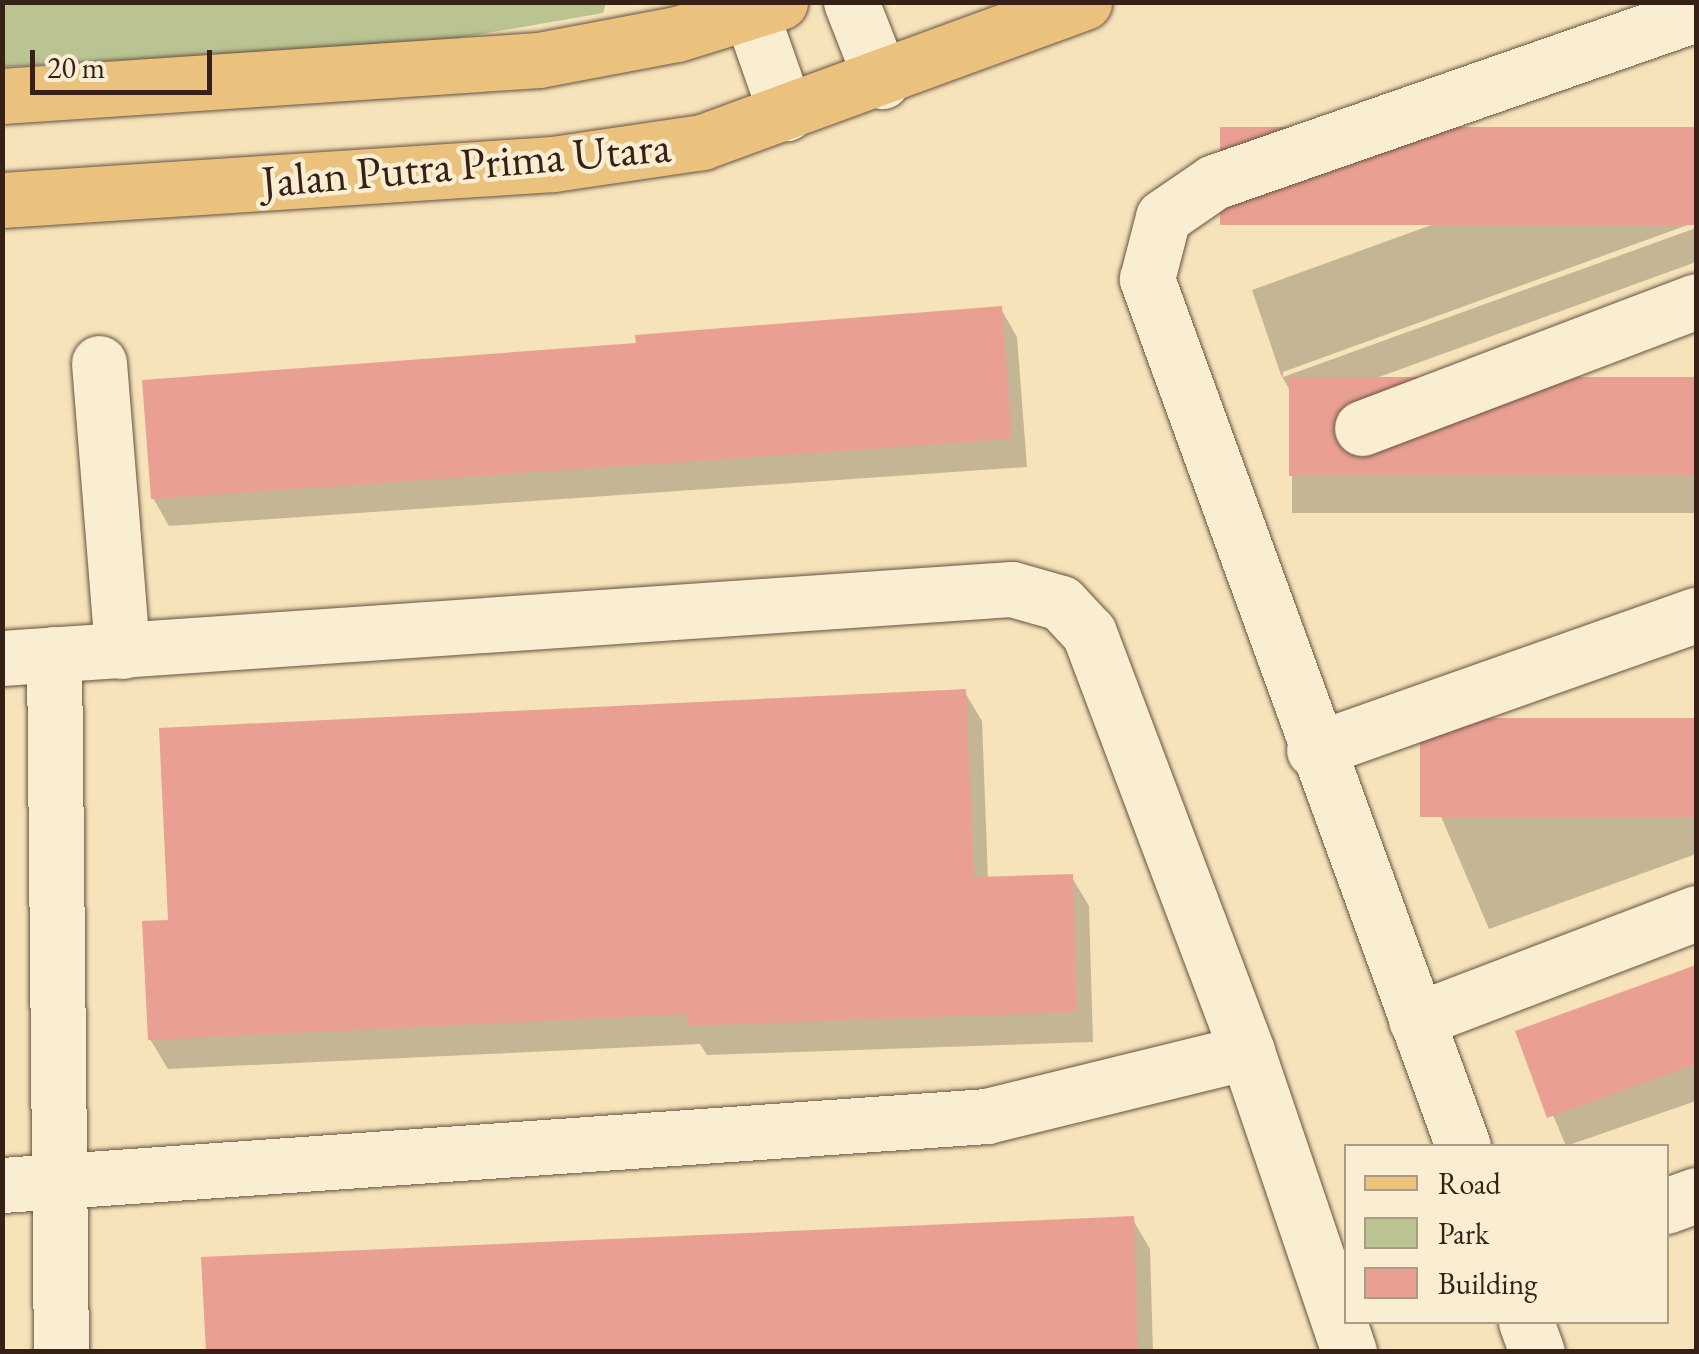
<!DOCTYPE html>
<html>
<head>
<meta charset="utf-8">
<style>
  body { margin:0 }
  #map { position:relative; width:1699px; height:1354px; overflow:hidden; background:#f6e3ba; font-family:"EB Garamond",serif }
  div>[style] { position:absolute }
  .green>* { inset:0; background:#b9c492 }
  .shadow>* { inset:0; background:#0003; transform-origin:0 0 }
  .building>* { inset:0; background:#e9a093; transform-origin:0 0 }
  .roads { filter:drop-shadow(0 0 2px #675240) drop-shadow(0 0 2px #675240) }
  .minor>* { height:55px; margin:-27.5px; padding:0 27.5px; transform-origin:27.5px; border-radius:27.5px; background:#f9edd2 }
  .major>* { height:55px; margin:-27.5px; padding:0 27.5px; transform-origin:27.5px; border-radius:27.5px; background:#ebc27d }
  span { translate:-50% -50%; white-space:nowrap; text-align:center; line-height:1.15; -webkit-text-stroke:9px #f9edd2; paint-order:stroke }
  .street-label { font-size:45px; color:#372117 }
  .frame { position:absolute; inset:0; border:5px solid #372117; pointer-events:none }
  .legend { position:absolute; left:1344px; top:1144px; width:325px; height:180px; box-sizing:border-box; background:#f9edd2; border:2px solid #ab9b87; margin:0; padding:12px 18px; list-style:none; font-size:30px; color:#372117 }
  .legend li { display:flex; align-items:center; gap:20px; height:50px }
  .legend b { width:50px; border:2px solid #ab9b87 }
  .scale { position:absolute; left:30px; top:50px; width:182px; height:45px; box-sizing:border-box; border:5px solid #372117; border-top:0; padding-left:12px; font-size:30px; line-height:35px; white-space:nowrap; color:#372117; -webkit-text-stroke:8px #f9edd2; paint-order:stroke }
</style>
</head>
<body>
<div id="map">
  <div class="green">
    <div style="clip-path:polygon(3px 3px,606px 3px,603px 13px,435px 42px,3px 67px)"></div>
  </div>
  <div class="shadow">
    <div style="clip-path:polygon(1696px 129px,1696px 222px,1283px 372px,1283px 377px,1696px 228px,1696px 262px,1299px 406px,1281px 375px,1252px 290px)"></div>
    <div style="clip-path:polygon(1001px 309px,1017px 337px,1027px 467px,169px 526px,153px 498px)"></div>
    <div style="left:1696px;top:379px;width:134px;height:404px;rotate:90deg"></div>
    <div style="clip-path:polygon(964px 691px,982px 721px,988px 879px,1071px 876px,1089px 906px,1093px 1042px,707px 1055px,700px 1044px,168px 1069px,150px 1039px,171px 922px)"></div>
    <div style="clip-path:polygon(1696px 721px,1696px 854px,1489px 929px,1440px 814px)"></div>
    <div style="clip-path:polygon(1696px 968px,1696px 1101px,1566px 1146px,1518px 1032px)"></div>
    <div style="clip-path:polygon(1132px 1218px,1150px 1249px,1153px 1352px,208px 1352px)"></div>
  </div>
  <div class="building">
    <div style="left:1696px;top:127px;width:98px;height:476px;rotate:90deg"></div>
    <div style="clip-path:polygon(1002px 306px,1012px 439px,151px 499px,142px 380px,636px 343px,635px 335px)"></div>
    <div style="left:1696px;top:377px;width:99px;height:407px;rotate:90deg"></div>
    <div style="clip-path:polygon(966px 689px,974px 877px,1073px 874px,1077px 1012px,687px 1026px,687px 1014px,148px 1040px,142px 921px,168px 920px,159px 728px)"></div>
    <div style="left:1696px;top:718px;width:99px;height:276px;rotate:90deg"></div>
    <div style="clip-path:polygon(1696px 965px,1696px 1064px,1547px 1118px,1515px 1031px)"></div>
    <div style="clip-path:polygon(1134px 1216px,1138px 1352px,206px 1352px,201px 1257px)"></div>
  </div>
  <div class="roads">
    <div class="minor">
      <div style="left:747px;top:2px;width:118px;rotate:70.6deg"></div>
      <div style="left:851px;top:2px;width:85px;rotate:68.6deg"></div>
      <div style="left:99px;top:363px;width:289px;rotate:85.4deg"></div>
      <div style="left:1362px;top:428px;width:357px;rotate:-20.8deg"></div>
      <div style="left:54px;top:654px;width:698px;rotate:89.43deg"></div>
      <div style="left:2px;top:658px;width:1012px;rotate:-3.91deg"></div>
      <div style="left:1012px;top:589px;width:51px;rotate:15.9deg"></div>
      <div style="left:1061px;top:603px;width:41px;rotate:47deg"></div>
      <div style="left:1089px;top:633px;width:448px;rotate:69.3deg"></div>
      <div style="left:1247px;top:1052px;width:268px;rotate:166.2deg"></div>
      <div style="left:987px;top:1116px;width:987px;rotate:175.99deg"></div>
      <div style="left:1314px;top:750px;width:405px;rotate:-19.5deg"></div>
      <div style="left:1416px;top:1020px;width:300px;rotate:-20.9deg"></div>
      <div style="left:1247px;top:1052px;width:317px;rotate:71.2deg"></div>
      <div style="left:1463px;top:1146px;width:923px;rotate:-110.03deg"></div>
      <div style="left:1147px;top:279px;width:64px;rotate:-75.5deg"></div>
      <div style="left:1163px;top:217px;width:62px;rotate:-34.5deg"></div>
      <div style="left:1214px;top:182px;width:510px;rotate:-19.22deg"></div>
      <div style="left:1666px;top:1206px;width:32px;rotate:-20deg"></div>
      <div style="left:1526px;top:1322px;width:32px;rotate:70deg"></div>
    </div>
    <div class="major">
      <div style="left:2px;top:96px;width:538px;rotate:-3.84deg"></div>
      <div style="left:539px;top:60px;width:140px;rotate:-10.7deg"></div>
      <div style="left:677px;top:34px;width:108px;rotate:-17.3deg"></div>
      <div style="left:2px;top:200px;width:552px;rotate:-3.74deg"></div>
      <div style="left:553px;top:164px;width:151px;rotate:-8.4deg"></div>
      <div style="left:702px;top:142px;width:407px;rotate:-20.1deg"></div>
    </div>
  </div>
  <div class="street-label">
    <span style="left:466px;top:164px;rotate:-5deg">Jalan Putra Prima Utara</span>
  </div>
  <div class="frame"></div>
  <ul class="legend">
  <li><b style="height:12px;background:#ebc27d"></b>Road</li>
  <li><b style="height:28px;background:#b9c492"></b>Park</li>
  <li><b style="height:28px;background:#e9a093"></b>Building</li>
  </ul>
  <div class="scale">20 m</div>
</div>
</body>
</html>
